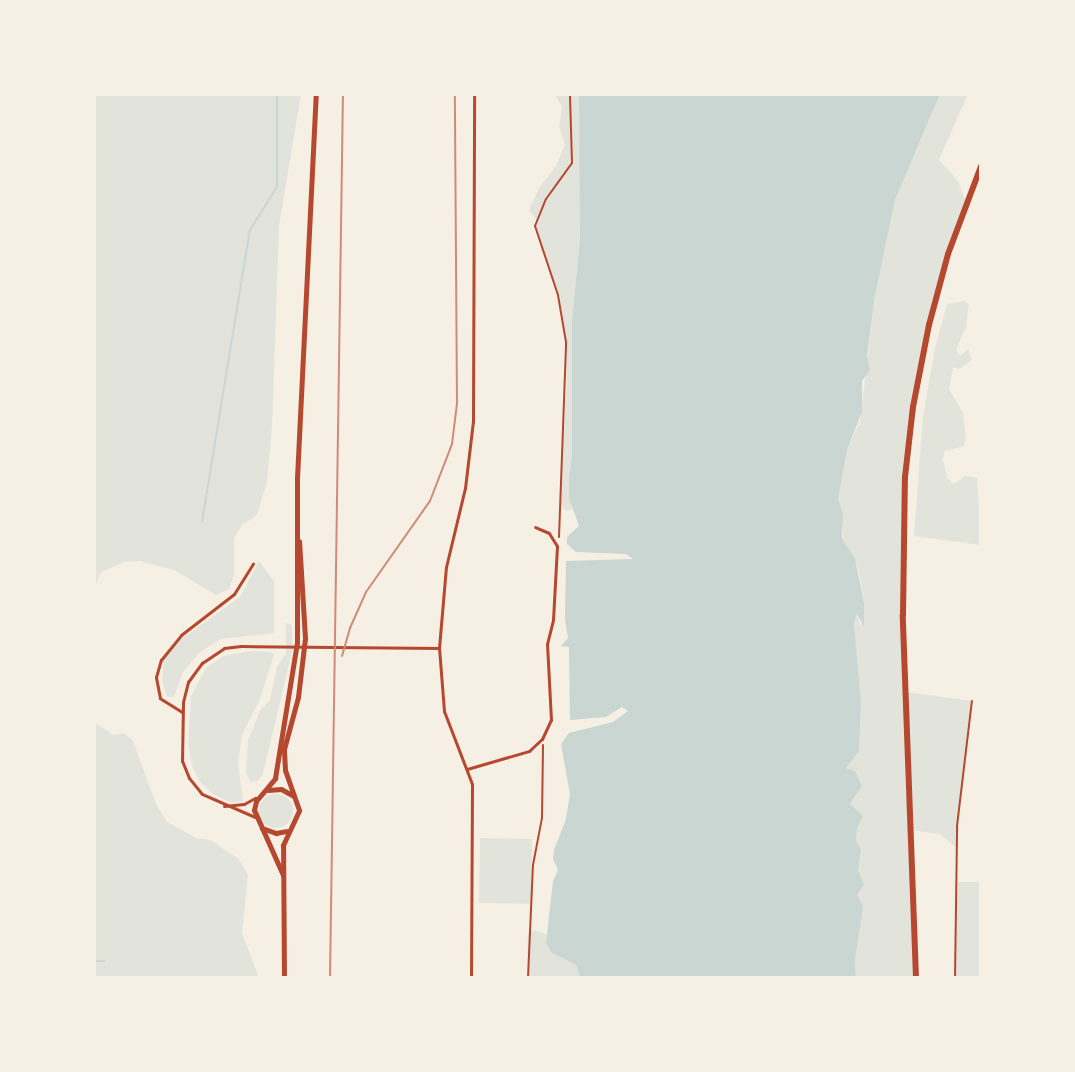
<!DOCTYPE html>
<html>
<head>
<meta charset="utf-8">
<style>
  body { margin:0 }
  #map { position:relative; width:1075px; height:1072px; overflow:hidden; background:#f6efe4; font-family:Raleway,sans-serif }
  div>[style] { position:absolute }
  .green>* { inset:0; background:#e2e4dc; transform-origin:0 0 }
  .round { border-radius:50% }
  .water>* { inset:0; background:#c9d6d2 }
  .stream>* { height:2px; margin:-1px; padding:0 1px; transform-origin:1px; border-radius:1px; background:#c9d6d2 }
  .path>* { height:2px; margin:-1px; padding:0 1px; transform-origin:1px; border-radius:1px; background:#b5482f }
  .service>* { height:2px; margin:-1px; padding:0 1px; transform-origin:1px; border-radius:1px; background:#b5482f }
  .minor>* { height:3px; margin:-1.5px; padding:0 1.5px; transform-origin:1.5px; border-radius:1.5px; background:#b5482f }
  .secondary>* { height:5px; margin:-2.5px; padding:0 2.5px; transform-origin:2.5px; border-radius:2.5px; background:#b5482f }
  .trunk>* { height:6px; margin:-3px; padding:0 3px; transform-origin:3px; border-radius:3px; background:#b5482f }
  .rail>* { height:2px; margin:-1px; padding:0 1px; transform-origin:1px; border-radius:1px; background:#cf8b77 }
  span { translate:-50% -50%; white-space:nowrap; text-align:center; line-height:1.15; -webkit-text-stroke:7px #f6efe4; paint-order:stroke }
  .frame { position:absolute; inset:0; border:96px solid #f6efe4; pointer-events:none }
</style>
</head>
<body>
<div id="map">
  <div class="green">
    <div style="clip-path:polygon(94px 94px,301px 94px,279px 226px,272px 428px,267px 481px,257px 515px,242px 525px,234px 538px,234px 575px,229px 589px,216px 595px,174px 570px,140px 561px,124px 562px,101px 572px,94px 589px)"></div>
    <div style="clip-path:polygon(555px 94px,579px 94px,581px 172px,580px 239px,572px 321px,572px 454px,569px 477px,572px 509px,567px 511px,559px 504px,567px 383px,564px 323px,558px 295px,536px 232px,536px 219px,529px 210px,539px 188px,556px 166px,565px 145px,559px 126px,562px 107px)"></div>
    <div style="clip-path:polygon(940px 94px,968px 94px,939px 160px,958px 181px,966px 202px,948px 254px,922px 357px,904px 503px,906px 692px,972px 701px,956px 847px,939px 834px,911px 830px,916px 978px,856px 978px,855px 959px,861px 919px,857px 895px,864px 886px,858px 870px,861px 850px,856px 841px,857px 829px,862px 818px,850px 805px,862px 786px,855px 771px,846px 768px,858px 751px,861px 701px,854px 623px,857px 614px,861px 627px,864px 603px,858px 567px,843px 538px,843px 514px,838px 499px,847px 450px,860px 421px,875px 296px,895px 200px)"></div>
    <div style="clip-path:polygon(964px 301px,969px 304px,966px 327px,956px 350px,960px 356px,968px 349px,972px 360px,959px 369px,953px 367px,949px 389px,963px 413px,966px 439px,964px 446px,945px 451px,943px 459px,947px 478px,954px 484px,965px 476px,977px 478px,981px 545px,914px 536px,923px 416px,935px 348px,947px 304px)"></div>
    <div style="clip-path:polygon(259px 561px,274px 581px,274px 633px,220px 639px,199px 653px,183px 672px,174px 697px,167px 697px,162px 681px,164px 660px,177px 642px,240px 597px)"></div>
    <div style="clip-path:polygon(286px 623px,292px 625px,292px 651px,285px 681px,263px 774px,258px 781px,250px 782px,246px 772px,248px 740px,260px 711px,270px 700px,277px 667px,286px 653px)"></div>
    <div style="clip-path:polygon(252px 651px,272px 652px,274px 655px,260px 699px,242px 735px,238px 763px,243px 801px,232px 803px,213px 794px,200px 782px,192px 766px,188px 744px,191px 696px,206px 668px,223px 656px)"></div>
    <div style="clip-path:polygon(94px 722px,113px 735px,124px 733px,133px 741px,156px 804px,167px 822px,196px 838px,210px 840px,239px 859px,248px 875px,242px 933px,259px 978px,94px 978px)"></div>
    <div class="round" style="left:259px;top:794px;width:34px;height:34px"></div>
    <div style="left:480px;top:838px;width:52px;height:65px;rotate:1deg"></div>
    <div style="left:955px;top:882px;width:26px;height:96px"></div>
    <div style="clip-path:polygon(535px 930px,548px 935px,546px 943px,552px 953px,576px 965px,580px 978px,527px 978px,528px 932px)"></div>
  </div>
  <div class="water">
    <div style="clip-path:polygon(579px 94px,940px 94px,895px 200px,875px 296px,867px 356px,870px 370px,862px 381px,862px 412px,847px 450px,838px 499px,843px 514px,842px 538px,855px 559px,864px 603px,864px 627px,857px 614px,854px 623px,861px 701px,859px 751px,846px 768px,855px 771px,862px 786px,850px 804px,863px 816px,857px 829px,856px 841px,861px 850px,858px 870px,864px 885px,857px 895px,863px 907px,855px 959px,856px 978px,580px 978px,576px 965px,552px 953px,546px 943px,553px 881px,558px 870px,553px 859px,554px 850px,566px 819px,570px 794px,561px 744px,569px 733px,613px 722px,628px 711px,622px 707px,606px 717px,570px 720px,569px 647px,561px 646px,568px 638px,565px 620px,566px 561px,633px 559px,626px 554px,576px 552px,567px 544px,567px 537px,579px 526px,569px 498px,569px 477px,572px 454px,572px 321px,580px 239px)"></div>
  </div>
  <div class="stream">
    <div style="left:202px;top:522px;width:296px;rotate:-80.7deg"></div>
    <div style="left:250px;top:230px;width:51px;rotate:-57.9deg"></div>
    <div style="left:277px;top:187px;width:93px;rotate:-90deg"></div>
    <div style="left:94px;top:961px;width:10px"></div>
  </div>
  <div class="path">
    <div style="left:559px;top:537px;width:195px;rotate:-87.9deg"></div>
    <div style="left:566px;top:342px;width:48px;rotate:-99.7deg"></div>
    <div style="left:558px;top:295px;width:73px;rotate:-108.4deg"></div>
    <div style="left:535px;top:226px;width:29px;rotate:-68deg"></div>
    <div style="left:546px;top:199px;width:44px;rotate:-54.2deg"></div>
    <div style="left:572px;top:163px;width:69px;rotate:-91.7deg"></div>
    <div style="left:528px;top:978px;width:113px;rotate:-87.5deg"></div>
    <div style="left:533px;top:865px;width:48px;rotate:-79.2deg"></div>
    <div style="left:542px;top:818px;width:73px;rotate:-89.2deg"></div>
  </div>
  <div class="service">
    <div style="left:955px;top:978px;width:152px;rotate:-89.2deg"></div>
    <div style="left:957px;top:826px;width:126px;rotate:-83.2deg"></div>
  </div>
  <div class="minor">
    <div style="left:182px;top:712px;width:26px;rotate:-148deg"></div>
    <div style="left:160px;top:698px;width:21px;rotate:-101deg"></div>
    <div style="left:156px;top:677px;width:18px;rotate:-74deg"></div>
    <div style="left:161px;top:660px;width:32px;rotate:-51deg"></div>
    <div style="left:181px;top:635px;width:67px;rotate:-37.7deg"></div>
    <div style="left:234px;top:594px;width:36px;rotate:-58deg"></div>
    <div style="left:467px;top:769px;width:65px;rotate:-16.2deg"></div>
    <div style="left:529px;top:751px;width:18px;rotate:-43deg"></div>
    <div style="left:542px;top:739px;width:21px;rotate:-65deg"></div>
    <div style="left:551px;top:720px;width:76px;rotate:-93deg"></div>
    <div style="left:547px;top:644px;width:25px;rotate:-76deg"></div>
    <div style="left:553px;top:620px;width:74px;rotate:-86.9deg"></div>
    <div style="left:557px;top:546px;width:15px;rotate:-122deg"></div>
    <div style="left:549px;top:533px;width:15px;rotate:-157deg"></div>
    <div style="left:224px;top:806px;width:20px;rotate:-6deg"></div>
    <div style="left:244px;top:804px;width:13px;rotate:-29deg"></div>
    <div style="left:255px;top:817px;width:58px;rotate:-156.5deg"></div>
    <div style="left:202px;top:794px;width:21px;rotate:-129deg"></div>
    <div style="left:189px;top:778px;width:18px;rotate:-112deg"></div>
    <div style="left:182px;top:761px;width:59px;rotate:-89deg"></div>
    <div style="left:183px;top:702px;width:21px;rotate:-76deg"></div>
    <div style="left:188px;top:682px;width:24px;rotate:-54deg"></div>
    <div style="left:202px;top:663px;width:27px;rotate:-34deg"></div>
    <div style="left:224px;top:648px;width:17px;rotate:-7deg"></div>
    <div style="left:241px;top:646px;width:198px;rotate:0.6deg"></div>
    <div style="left:471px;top:978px;width:194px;rotate:-89.7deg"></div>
    <div style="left:472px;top:784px;width:78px;rotate:-111deg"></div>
    <div style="left:444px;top:711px;width:63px;rotate:-94.5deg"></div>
    <div style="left:439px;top:648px;width:81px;rotate:-85.1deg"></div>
    <div style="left:446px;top:567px;width:81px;rotate:-76.5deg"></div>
    <div style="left:465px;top:488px;width:67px;rotate:-83.2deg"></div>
    <div style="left:473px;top:421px;width:327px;rotate:-89.8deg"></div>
  </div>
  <div class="secondary">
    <div style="left:268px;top:790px;width:13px;rotate:-4deg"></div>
    <div style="left:281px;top:789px;width:13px;rotate:29deg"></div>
    <div style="left:262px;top:828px;width:15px;rotate:20deg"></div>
    <div style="left:276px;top:833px;width:10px;rotate:-11deg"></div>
    <div style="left:283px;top:875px;width:71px;rotate:-114deg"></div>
    <div style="left:254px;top:810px;width:9px;rotate:-77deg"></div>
    <div style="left:256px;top:801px;width:30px;rotate:-50deg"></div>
    <div style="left:275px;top:778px;width:138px;rotate:-80.8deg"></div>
    <div style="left:297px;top:642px;width:164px;rotate:-90deg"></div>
    <div style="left:297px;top:478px;width:384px;rotate:-87.2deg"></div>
    <div style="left:284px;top:978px;width:133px;rotate:-90.4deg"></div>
    <div style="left:283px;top:845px;width:38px;rotate:-65deg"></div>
    <div style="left:299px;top:810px;width:42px;rotate:-109.3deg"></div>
    <div style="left:285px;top:770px;width:21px;rotate:-93deg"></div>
    <div style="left:284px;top:749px;width:54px;rotate:-74.9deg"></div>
    <div style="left:298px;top:697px;width:59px;rotate:-83.2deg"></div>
    <div style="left:305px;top:638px;width:97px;rotate:-93.5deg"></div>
  </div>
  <div class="trunk">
    <div style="left:916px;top:978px;width:363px;rotate:-92.1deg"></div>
    <div style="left:903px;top:615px;width:138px;rotate:-89.2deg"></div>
    <div style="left:905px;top:477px;width:70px;rotate:-83.5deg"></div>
    <div style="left:913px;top:407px;width:84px;rotate:-79deg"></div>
    <div style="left:929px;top:325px;width:73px;rotate:-75deg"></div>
    <div style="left:948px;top:254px;width:94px;rotate:-69.4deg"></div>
  </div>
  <div class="rail">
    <div style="left:342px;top:656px;width:29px;rotate:-74deg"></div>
    <div style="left:350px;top:628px;width:39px;rotate:-66deg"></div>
    <div style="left:366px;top:592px;width:111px;rotate:-54.9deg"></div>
    <div style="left:430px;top:501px;width:61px;rotate:-68.9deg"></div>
    <div style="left:452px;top:444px;width:41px;rotate:-83deg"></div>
    <div style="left:457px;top:403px;width:309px;rotate:-90.4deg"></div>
    <div style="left:330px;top:978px;width:884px;rotate:-89.16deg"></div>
  </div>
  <div class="frame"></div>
</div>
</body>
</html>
